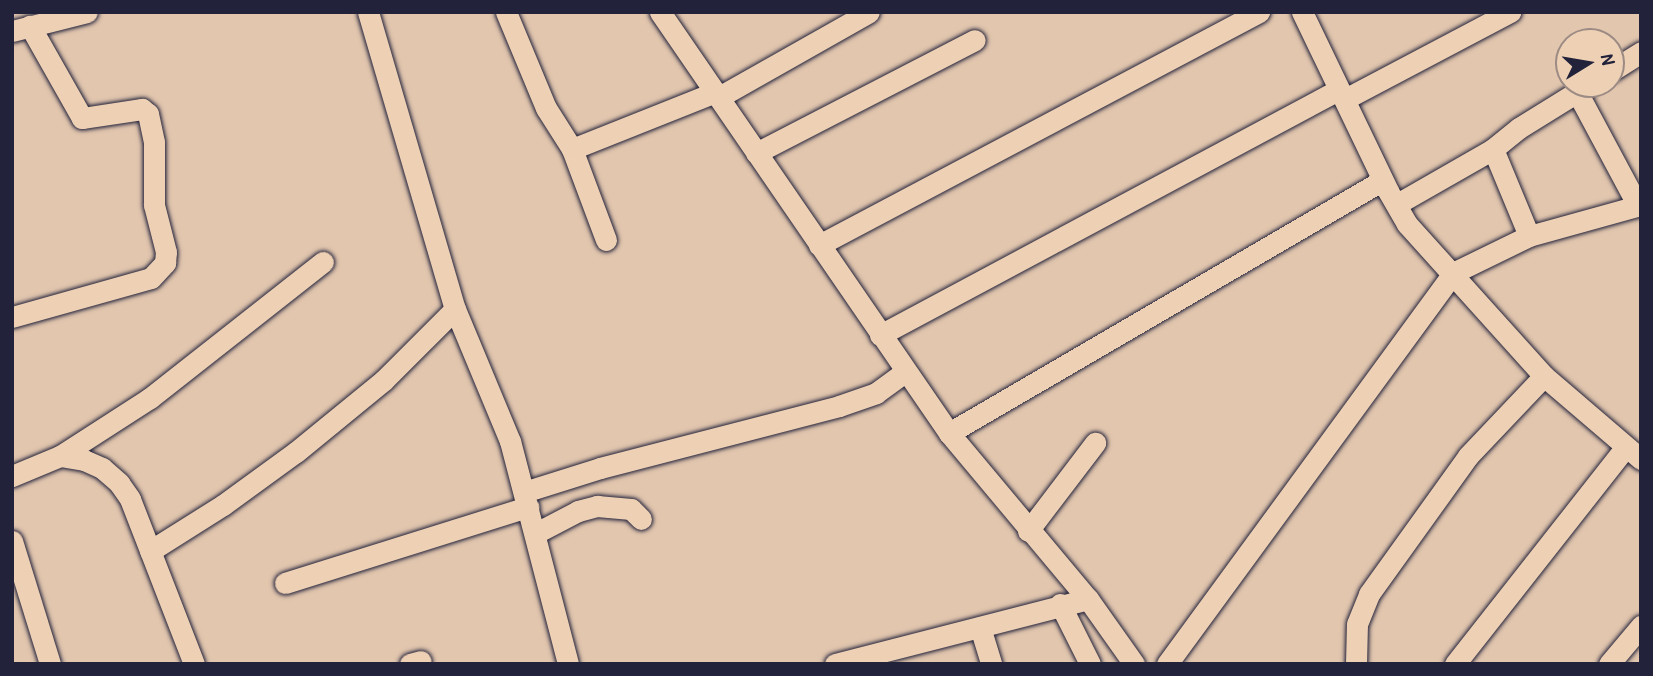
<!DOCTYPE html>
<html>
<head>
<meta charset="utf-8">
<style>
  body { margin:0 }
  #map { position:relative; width:1653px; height:676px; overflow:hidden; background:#e2c6ae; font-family:"Patrick Hand",sans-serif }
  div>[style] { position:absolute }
  .roads { filter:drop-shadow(0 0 2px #22223b) drop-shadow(0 0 2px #22223b) }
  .minor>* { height:21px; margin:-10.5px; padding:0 10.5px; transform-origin:10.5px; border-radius:10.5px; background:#eed1b5 }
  span { translate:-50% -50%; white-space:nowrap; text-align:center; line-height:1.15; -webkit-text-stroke:5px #eed1b5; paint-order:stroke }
  .frame { position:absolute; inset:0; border:14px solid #22223b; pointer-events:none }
  .north { position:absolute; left:1555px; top:28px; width:70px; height:70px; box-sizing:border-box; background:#eed1b5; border:2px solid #9c8b84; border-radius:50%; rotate:79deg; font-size:19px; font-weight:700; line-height:28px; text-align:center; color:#22223b }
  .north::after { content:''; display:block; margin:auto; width:24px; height:32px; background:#22223b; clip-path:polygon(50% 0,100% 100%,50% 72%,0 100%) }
</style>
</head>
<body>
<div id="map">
  <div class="roads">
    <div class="minor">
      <div style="left:368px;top:12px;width:309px;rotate:73.7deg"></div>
      <div style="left:455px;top:309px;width:143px;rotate:67.4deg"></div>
      <div style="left:510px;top:441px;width:230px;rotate:75.4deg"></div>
      <div style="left:506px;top:12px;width:104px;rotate:67.4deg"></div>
      <div style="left:546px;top:108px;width:49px;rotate:57.6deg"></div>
      <div style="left:572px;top:149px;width:97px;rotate:69.5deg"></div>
      <div style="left:660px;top:12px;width:511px;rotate:55.53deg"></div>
      <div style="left:949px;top:433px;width:217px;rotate:50.1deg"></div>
      <div style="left:1088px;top:599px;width:80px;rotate:54.7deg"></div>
      <div style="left:1302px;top:12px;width:199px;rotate:64.3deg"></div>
      <div style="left:1388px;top:191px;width:38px;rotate:60deg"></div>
      <div style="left:1407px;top:224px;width:205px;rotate:48deg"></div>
      <div style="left:1544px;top:376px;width:128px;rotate:40.6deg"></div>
      <div style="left:12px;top:31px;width:77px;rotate:-14.2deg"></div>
      <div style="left:1611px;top:71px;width:36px;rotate:-32deg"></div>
      <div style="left:1577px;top:92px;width:129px;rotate:61.8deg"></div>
      <div style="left:719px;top:97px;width:172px;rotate:-29.5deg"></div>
      <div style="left:1345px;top:99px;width:187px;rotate:-27.8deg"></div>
      <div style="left:572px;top:149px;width:154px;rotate:-21.7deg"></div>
      <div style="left:1493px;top:149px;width:94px;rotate:67.5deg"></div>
      <div style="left:756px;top:153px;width:246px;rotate:-27.3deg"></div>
      <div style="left:1397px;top:204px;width:111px;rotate:-29.8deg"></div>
      <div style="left:1493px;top:149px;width:33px;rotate:-39deg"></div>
      <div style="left:1519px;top:128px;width:84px;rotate:-31.8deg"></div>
      <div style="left:819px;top:245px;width:498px;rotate:-27.9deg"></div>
      <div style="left:12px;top:317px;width:144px;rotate:-15.7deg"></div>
      <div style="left:151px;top:278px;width:21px;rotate:-47deg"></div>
      <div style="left:165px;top:263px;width:11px;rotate:-85deg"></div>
      <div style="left:166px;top:252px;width:49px;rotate:-104.3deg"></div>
      <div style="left:154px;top:205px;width:63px;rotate:-90deg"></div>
      <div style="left:154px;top:142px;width:29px;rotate:-102deg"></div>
      <div style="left:148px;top:114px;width:8px;rotate:-140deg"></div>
      <div style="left:142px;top:109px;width:61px;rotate:171.5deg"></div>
      <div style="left:82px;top:118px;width:106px;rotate:-119.5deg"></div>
      <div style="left:880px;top:335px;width:519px;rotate:-28.14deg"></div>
      <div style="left:949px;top:433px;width:502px;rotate:-30.24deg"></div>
      <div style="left:60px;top:456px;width:24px;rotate:9deg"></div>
      <div style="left:84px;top:460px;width:20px;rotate:24deg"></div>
      <div style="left:102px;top:468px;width:23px;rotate:41deg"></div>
      <div style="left:119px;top:483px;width:19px;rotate:55deg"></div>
      <div style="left:130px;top:499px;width:177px;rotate:68.8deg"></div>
      <div style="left:12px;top:476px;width:52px;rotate:-22.6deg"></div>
      <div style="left:60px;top:456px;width:107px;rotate:-32.8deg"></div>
      <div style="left:150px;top:398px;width:220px;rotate:-38.2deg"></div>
      <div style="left:524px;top:492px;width:80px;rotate:-17.5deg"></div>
      <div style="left:600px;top:468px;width:247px;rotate:-14.5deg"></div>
      <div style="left:839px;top:406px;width:39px;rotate:-19deg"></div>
      <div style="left:876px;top:393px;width:36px;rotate:-36deg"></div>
      <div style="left:1028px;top:531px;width:111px;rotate:-52.7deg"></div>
      <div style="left:536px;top:533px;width:47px;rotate:-27.6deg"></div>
      <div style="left:578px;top:511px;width:20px;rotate:-15deg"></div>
      <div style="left:597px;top:506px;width:34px;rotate:5deg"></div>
      <div style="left:631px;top:509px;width:14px;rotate:45deg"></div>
      <div style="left:12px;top:541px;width:129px;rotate:72.8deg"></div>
      <div style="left:150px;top:551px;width:86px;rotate:-32.2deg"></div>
      <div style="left:223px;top:505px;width:90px;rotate:-36deg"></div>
      <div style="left:296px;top:452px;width:114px;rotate:-39.3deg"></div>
      <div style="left:384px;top:380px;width:100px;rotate:-45deg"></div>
      <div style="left:285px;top:583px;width:255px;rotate:-17.4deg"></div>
      <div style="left:1060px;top:604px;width:67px;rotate:63.4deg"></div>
      <div style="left:980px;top:627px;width:39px;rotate:73deg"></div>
      <div style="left:410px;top:664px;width:11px;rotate:-15deg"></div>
      <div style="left:835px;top:664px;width:261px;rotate:-14.4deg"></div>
      <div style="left:1167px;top:664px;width:484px;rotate:-53.8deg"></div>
      <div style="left:1453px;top:273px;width:85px;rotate:-26deg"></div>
      <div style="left:1529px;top:236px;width:116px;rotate:-15.5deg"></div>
      <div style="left:1356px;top:664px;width:40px;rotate:-88.6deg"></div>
      <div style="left:1357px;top:624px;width:32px;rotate:-68deg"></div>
      <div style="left:1369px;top:594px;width:170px;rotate:-54.3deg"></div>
      <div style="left:1468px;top:456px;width:110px;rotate:-46.5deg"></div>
      <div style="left:1455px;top:664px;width:276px;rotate:-51.8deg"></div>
      <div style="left:1609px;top:664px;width:50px;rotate:-49.9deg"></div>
    </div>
  </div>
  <div class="frame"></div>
  <div class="north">N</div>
</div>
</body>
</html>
